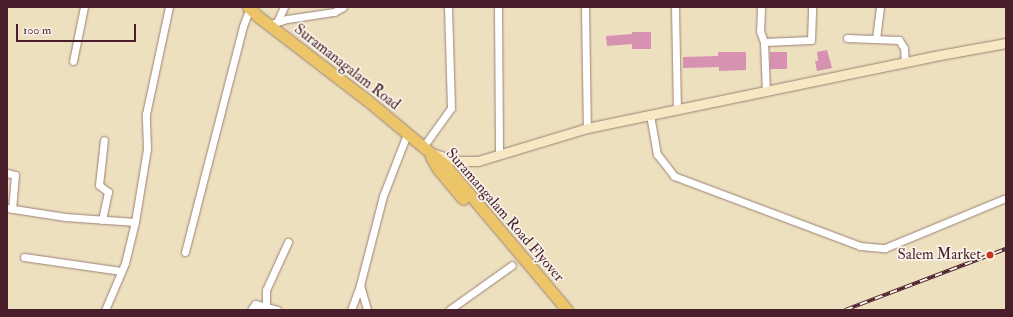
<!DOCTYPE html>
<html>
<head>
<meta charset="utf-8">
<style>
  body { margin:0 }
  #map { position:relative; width:1013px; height:317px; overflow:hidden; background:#ede0bf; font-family:"IM FELL Double Pica",serif }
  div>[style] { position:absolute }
  .building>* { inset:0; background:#d692b0; transform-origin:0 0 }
  .roads { filter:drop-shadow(0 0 1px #9c8075) drop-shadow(0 0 1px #9c8075) }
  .street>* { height:7px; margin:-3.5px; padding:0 3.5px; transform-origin:3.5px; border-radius:3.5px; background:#fff }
  .secondary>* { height:9px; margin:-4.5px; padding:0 4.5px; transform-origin:4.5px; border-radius:4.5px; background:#f7e8c3 }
  .primary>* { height:11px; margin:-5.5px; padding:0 5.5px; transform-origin:5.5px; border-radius:5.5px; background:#ecc569 }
  .rail>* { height:4px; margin-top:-2px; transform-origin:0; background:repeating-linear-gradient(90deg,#f7f3e8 0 8px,#4a1f2b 0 16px); box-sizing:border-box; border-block:1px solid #4a1f2b }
  .dots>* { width:11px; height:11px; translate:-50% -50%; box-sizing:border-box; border:2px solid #f7f3e8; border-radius:50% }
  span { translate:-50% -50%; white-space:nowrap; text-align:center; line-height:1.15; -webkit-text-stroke:3.5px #f7f3e8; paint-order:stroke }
  .street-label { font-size:15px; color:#4a1f2b }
  .poi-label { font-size:15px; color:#4a1f2b }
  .right { translate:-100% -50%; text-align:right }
  .frame { position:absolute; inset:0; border:8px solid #4a1f2b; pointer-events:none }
  .scale { position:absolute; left:16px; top:24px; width:120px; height:18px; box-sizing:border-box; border:2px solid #4a1f2b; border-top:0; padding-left:5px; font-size:12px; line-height:14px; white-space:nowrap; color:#4a1f2b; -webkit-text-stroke:3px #f7f3e8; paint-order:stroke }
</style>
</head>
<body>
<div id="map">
  <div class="building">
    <div style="clip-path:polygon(632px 32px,651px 32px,651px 49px,632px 49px,632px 44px,607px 46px,606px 36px,632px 34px)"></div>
    <div style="clip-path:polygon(827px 50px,832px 68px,817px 71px,815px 61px,818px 61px,817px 52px)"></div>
    <div style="clip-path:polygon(718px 52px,746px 52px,746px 70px,719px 71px,719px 67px,683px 68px,683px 57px,718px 56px)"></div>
    <div style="left:787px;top:52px;width:17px;height:17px;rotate:90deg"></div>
  </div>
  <div class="roads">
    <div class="street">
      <div style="left:498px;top:7px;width:148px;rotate:89.6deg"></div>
      <div style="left:585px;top:7px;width:121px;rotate:89.1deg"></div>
      <div style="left:675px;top:7px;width:102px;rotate:88.9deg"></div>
      <div style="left:761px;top:7px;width:24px;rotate:92deg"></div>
      <div style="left:760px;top:31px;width:12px;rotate:70deg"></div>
      <div style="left:277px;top:22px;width:17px;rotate:-65deg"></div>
      <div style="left:268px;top:25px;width:20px;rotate:-18deg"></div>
      <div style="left:287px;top:19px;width:48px;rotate:-8.5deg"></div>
      <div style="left:334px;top:12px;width:10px;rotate:-29deg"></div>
      <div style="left:847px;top:38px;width:52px;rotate:2.2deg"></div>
      <div style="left:899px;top:40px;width:9px;rotate:58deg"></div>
      <div style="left:904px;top:48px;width:14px;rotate:86deg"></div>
      <div style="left:876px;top:39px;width:32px;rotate:-83deg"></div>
      <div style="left:73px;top:61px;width:55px;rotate:-78.5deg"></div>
      <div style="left:766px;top:92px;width:50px;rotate:-92.3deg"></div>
      <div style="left:764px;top:42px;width:47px;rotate:-2.4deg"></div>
      <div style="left:811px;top:40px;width:33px;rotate:-88deg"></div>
      <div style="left:650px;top:115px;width:40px;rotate:80deg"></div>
      <div style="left:657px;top:154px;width:28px;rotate:52deg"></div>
      <div style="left:674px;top:176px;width:199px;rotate:20.6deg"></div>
      <div style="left:860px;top:246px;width:25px;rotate:5deg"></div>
      <div style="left:885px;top:248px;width:131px;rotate:-22.5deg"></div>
      <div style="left:423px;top:147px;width:48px;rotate:-54.3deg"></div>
      <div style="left:451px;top:108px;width:101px;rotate:-91.7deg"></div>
      <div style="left:7px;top:173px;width:8px;rotate:14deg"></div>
      <div style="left:15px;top:175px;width:34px;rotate:95deg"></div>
      <div style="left:7px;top:208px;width:59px;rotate:8.8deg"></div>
      <div style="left:65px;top:217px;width:70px;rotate:4.1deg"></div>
      <div style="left:135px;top:222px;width:74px;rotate:-80.7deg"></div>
      <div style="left:147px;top:149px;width:35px;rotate:-92deg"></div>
      <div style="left:146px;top:114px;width:109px;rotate:-77.9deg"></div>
      <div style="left:102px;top:220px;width:29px;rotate:-78deg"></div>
      <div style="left:108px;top:192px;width:11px;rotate:-142deg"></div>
      <div style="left:99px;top:185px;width:45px;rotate:-83.7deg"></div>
      <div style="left:185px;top:252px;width:233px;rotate:-75.6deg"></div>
      <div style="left:243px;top:26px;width:19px;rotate:-69deg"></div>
      <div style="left:24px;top:257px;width:98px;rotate:8.2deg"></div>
      <div style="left:360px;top:285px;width:26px;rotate:74deg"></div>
      <div style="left:266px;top:307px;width:17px;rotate:-90deg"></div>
      <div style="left:266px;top:290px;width:53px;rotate:-65.4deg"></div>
      <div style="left:105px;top:310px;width:51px;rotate:-66.9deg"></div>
      <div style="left:125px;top:263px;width:42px;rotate:-76.3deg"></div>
      <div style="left:251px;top:310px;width:7px;rotate:-56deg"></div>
      <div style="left:255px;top:304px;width:23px;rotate:15deg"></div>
      <div style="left:351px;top:310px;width:27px;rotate:-70deg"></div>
      <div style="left:360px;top:285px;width:92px;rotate:-75.5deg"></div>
      <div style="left:383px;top:196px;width:66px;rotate:-68.8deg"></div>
      <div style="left:449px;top:310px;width:77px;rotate:-35.5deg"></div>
    </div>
    <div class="secondary">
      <div style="left:435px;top:154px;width:22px;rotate:18deg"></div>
      <div style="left:456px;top:161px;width:22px"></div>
      <div style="left:478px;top:161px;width:114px;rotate:-16.8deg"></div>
      <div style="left:587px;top:128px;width:360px;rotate:-11.7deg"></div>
      <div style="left:940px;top:55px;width:67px;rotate:-10.3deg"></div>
    </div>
    <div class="primary">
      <div style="left:248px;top:7px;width:16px;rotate:43deg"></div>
      <div style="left:260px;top:18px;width:135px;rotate:37.5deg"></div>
      <div style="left:367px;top:100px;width:102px;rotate:39.8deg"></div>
      <div style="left:445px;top:165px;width:189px;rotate:49.9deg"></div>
      <div style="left:431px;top:157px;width:14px;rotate:60deg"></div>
      <div style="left:438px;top:169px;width:39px;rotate:50deg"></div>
    </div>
  </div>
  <div class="rail">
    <div style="left:845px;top:310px;width:172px;rotate:-20.8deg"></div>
  </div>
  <div class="dots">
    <div style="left:990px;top:255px;background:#c8321e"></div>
  </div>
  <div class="street-label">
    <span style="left:347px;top:67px;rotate:38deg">Suramanagalam Road</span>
    <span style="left:505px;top:215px;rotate:49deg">Suramangalam Road Flyover</span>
  </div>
  <div class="poi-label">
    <span class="right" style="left:981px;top:255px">Salem Market</span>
  </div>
  <div class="frame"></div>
  <div class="scale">100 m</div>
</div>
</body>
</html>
